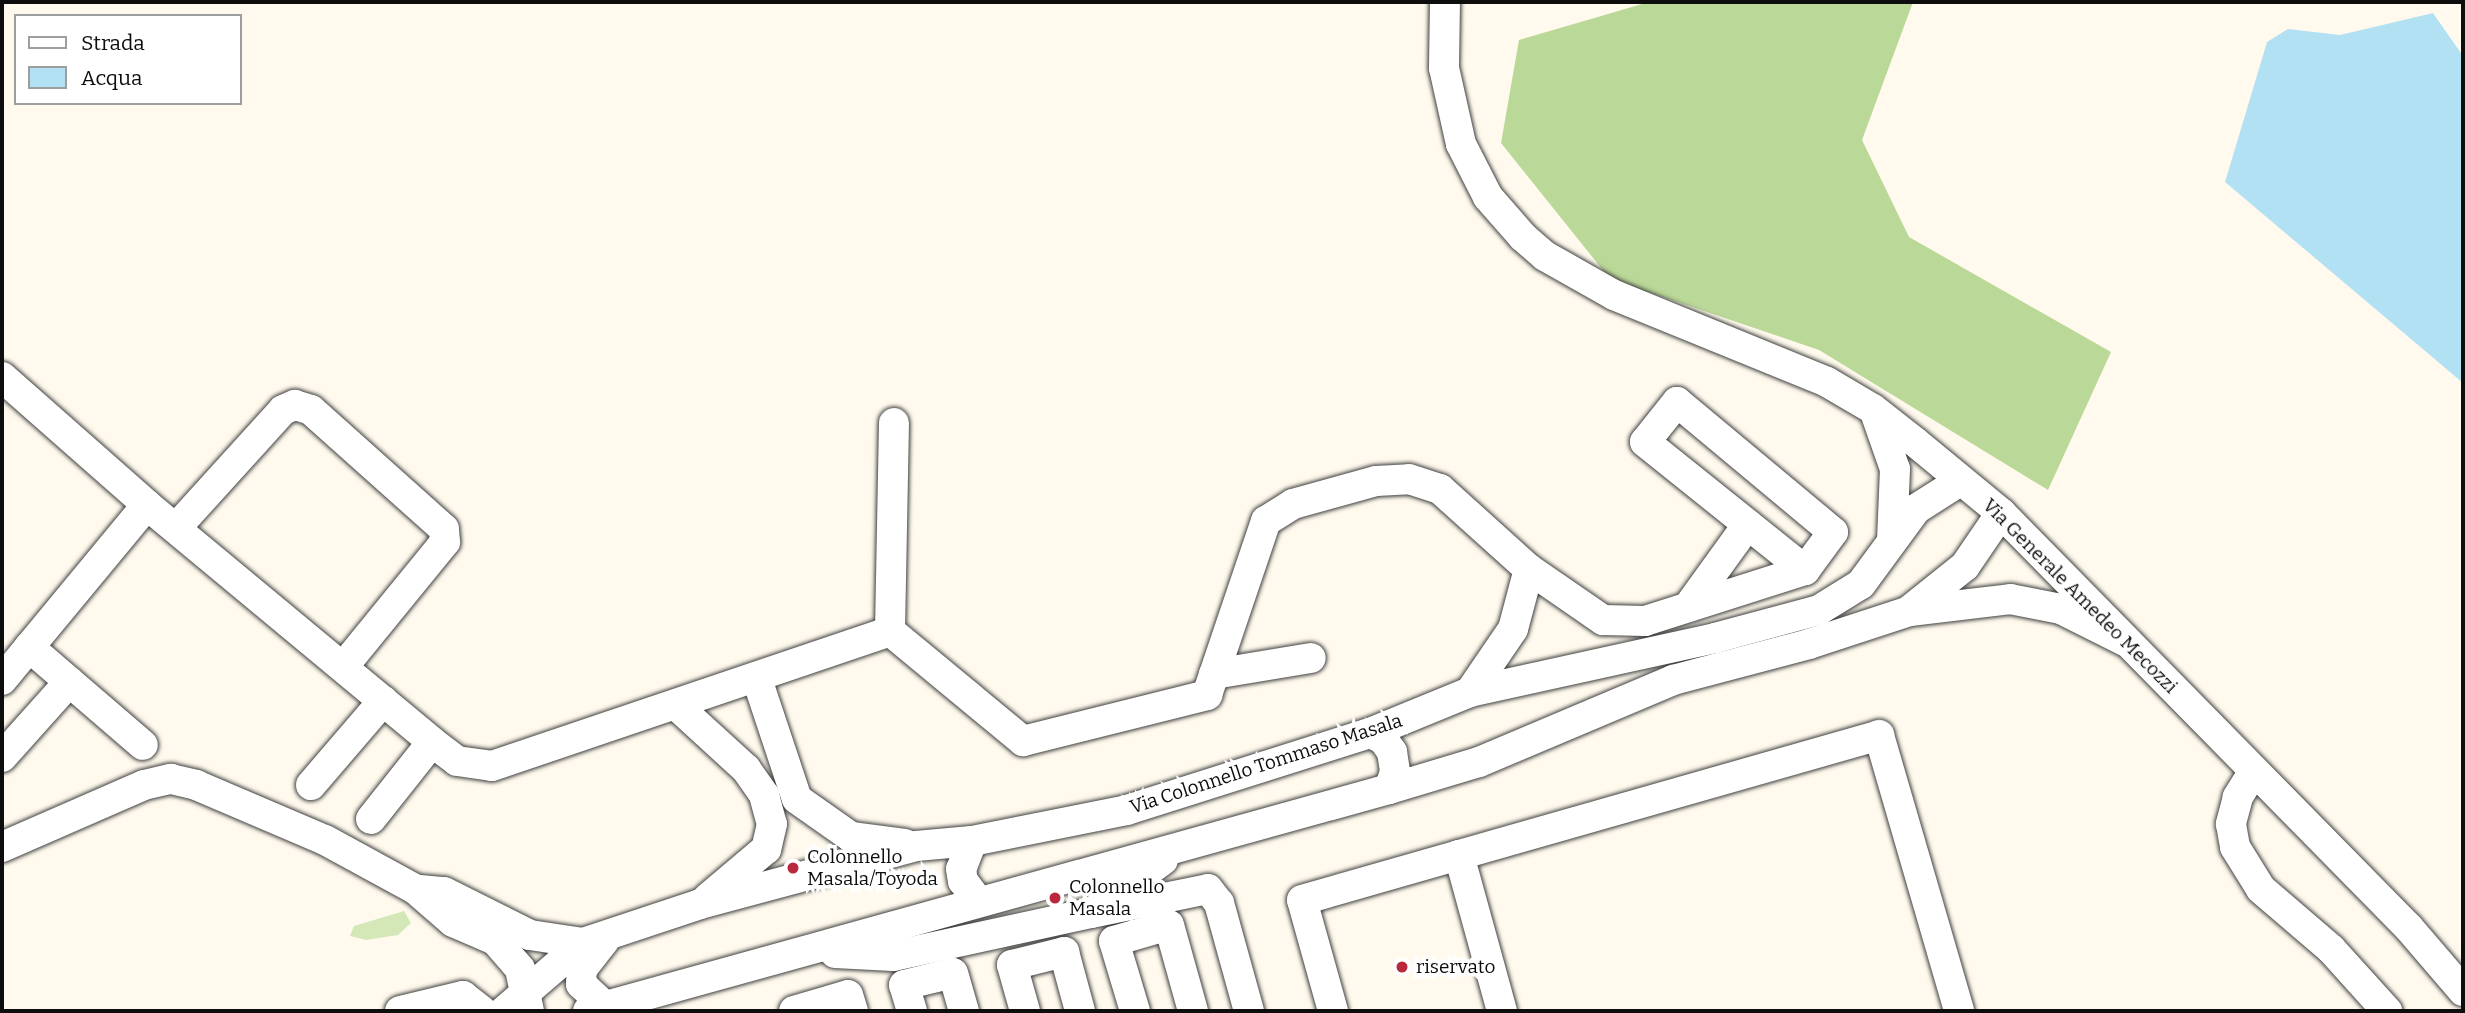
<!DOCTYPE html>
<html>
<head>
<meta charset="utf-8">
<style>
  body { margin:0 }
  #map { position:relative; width:2465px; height:1013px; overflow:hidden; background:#fffaed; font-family:Bitter,serif }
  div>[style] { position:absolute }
  .green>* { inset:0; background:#d4e8b7 }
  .forest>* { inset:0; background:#bad897 }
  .water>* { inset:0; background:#b3e1f4 }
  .roads { filter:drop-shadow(0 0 2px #404040) drop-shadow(0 0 2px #404040) }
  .minor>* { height:30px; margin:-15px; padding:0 15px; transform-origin:15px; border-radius:15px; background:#fff }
  .dots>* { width:19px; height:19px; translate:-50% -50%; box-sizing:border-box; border:4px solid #fff; border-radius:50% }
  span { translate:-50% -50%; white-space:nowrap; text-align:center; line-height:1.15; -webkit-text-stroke:7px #fff; paint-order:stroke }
  .street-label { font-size:19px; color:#0d0d0d }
  .poi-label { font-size:19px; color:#0d0d0d }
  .left { translate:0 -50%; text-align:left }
  .frame { position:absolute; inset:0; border:4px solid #0d0d0d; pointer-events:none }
  .legend { position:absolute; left:14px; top:14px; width:228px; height:91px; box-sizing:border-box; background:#fff; border:2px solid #9e9e9e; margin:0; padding:9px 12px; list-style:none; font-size:21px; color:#0d0d0d }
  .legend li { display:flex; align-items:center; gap:14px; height:35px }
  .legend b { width:35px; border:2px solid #9e9e9e }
</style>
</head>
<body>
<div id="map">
  <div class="green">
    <div style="clip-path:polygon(404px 911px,411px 923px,398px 935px,366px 940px,350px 936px,354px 926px)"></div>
  </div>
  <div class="forest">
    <div style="clip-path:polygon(1649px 2px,1913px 2px,1862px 140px,1909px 237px,2111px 352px,2048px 490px,1819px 350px,1610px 279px,1501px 143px,1519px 40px)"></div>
  </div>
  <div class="water">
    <div style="clip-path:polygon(2433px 13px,2463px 56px,2463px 383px,2225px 182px,2267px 42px,2288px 29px,2340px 35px)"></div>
  </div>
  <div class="roads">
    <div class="minor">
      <div style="left:1445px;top:2px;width:66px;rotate:90.9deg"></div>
      <div style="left:1444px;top:68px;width:78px;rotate:77.4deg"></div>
      <div style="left:1461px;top:144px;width:59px;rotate:63deg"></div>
      <div style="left:1488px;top:197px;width:53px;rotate:48.8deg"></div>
      <div style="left:1523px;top:237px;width:29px;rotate:41deg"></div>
      <div style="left:1545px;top:256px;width:79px;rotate:29.5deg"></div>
      <div style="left:1614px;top:295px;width:230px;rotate:22.2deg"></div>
      <div style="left:1827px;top:382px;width:53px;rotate:30.4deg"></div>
      <div style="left:1873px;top:409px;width:53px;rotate:38.2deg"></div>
      <div style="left:1915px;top:442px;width:112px;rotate:39.5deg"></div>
      <div style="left:2001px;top:513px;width:582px;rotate:45.49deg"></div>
      <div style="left:2409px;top:928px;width:83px;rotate:49.4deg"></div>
      <div style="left:2px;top:377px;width:193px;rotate:41.4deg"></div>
      <div style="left:147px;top:505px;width:371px;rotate:39.7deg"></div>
      <div style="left:432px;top:742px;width:31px;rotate:37deg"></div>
      <div style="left:457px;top:761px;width:35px;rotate:8deg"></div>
      <div style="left:492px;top:766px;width:420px;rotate:-18.7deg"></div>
      <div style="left:890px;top:631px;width:173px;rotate:39.6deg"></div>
      <div style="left:1023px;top:741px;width:190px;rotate:-14deg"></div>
      <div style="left:1207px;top:695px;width:184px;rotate:-71.3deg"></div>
      <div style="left:1266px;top:521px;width:32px;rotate:-32deg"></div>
      <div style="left:1293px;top:504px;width:86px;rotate:-15.5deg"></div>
      <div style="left:1376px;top:481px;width:33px;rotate:-3deg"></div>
      <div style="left:1409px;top:479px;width:33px;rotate:18deg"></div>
      <div style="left:1440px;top:489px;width:120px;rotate:42deg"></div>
      <div style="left:1529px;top:569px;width:90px;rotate:34.6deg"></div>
      <div style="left:1603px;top:620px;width:42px;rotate:1.4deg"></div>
      <div style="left:1645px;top:621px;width:168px;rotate:-17.7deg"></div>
      <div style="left:1805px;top:570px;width:47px;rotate:-53.6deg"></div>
      <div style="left:1833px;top:532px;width:203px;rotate:-140.2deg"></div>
      <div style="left:1677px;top:402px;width:51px;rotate:128.7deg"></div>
      <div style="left:1645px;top:442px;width:205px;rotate:38.7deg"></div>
      <div style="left:1875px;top:412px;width:60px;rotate:70.7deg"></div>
      <div style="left:1895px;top:469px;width:71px;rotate:92.4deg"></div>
      <div style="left:176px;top:528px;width:159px;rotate:-47.8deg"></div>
      <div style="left:283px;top:410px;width:13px;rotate:-23deg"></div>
      <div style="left:295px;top:405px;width:17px;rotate:17deg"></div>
      <div style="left:311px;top:410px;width:178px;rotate:41.8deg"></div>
      <div style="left:444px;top:529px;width:13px;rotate:86deg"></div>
      <div style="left:445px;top:542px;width:161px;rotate:129.2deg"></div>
      <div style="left:1688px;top:607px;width:102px;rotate:-54.1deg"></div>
      <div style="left:1910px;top:610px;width:70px;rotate:-38.7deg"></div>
      <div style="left:1965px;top:566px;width:64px;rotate:-55.8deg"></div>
      <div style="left:890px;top:631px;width:208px;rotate:-88.9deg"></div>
      <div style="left:29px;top:647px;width:150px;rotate:40.7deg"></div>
      <div style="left:1214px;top:674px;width:98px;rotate:-9.4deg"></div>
      <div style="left:757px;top:679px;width:126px;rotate:71.6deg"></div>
      <div style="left:797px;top:799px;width:66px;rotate:35.1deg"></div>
      <div style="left:851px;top:837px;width:54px;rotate:7.4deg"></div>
      <div style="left:2px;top:680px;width:227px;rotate:-50.4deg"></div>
      <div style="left:1470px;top:692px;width:76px;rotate:-55.7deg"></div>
      <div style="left:1513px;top:629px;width:62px;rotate:-75.1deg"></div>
      <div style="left:676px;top:705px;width:95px;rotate:42.4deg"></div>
      <div style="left:746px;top:769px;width:32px;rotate:55deg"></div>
      <div style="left:764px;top:795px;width:30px;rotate:75deg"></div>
      <div style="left:772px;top:824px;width:26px;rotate:103deg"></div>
      <div style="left:766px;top:849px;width:76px;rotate:139.8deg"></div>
      <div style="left:1370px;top:733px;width:14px;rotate:25deg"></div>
      <div style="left:1383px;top:739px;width:16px;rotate:55deg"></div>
      <div style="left:1392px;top:752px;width:20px;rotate:81deg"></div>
      <div style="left:1395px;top:772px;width:18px;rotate:109deg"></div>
      <div style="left:2px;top:757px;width:101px;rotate:-48.2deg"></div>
      <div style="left:2254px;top:771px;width:31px;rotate:122deg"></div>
      <div style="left:2238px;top:797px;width:28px;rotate:105deg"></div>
      <div style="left:2231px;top:824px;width:23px;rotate:80deg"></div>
      <div style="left:2235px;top:847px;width:49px;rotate:58.2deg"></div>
      <div style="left:2261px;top:889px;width:92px;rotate:40.6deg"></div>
      <div style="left:2331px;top:949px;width:84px;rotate:47.9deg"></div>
      <div style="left:311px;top:785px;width:111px;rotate:-49.4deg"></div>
      <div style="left:371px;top:819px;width:98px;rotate:-51.6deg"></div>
      <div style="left:972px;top:841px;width:30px;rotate:111deg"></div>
      <div style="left:961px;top:869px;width:12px;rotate:81deg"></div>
      <div style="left:963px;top:881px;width:26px;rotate:53deg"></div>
      <div style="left:2px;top:847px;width:155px;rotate:-23.6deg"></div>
      <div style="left:144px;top:785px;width:28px;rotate:-13deg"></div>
      <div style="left:171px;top:779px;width:26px;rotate:13deg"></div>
      <div style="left:196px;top:785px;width:140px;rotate:23.1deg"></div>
      <div style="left:325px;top:840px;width:102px;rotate:28.6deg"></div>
      <div style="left:415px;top:889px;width:50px;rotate:41deg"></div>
      <div style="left:453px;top:922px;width:46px;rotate:23.2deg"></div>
      <div style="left:495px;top:940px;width:38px;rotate:49deg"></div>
      <div style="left:520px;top:969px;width:43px;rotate:77.9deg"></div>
      <div style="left:1459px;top:855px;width:437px;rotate:-15.9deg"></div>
      <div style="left:1879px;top:735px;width:287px;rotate:73.8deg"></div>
      <div style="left:1163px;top:860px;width:89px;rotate:143.6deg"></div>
      <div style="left:1091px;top:913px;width:119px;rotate:-11.6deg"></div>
      <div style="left:1208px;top:889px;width:18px;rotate:52deg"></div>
      <div style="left:1219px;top:903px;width:112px;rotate:74.5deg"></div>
      <div style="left:420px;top:890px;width:24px;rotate:5deg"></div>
      <div style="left:444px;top:892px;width:96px;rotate:26.6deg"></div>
      <div style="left:530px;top:935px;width:54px;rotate:8.6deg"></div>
      <div style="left:604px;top:941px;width:36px;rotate:128deg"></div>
      <div style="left:582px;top:969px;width:15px;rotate:94deg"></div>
      <div style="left:581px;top:984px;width:34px;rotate:43deg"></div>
      <div style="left:835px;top:953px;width:58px;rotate:3deg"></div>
      <div style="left:893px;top:956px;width:203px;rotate:-12.3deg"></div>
      <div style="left:400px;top:1011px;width:65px;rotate:-13.4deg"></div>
      <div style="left:463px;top:996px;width:24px;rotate:38deg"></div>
      <div style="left:504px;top:1011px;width:104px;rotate:-40.7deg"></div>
      <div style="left:583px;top:943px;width:123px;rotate:-18.4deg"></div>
      <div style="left:700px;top:904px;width:224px;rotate:-15deg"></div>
      <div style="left:916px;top:846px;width:56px;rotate:-5.1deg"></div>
      <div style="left:972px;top:841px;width:158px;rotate:-11.3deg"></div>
      <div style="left:1127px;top:810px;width:255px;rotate:-17.6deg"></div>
      <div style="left:1370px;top:733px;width:108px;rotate:-22.3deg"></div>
      <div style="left:1470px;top:692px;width:251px;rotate:-12.4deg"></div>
      <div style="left:1715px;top:638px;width:108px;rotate:-15.1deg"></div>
      <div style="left:1819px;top:610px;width:49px;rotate:-31.8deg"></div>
      <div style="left:1861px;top:584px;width:93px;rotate:-53.7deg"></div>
      <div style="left:1916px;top:509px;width:52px;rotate:-32.5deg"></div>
      <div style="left:588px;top:1011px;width:831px;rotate:-15.49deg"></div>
      <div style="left:1389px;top:789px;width:94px;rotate:-16.7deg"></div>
      <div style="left:1479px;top:762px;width:211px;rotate:-22.9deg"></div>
      <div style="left:1673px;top:680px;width:141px;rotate:-14.8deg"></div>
      <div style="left:1809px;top:644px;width:106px;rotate:-18.1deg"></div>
      <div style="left:1910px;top:611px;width:101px;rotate:-6.8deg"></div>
      <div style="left:2010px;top:599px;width:52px;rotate:11.1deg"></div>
      <div style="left:2061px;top:609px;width:72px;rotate:26.6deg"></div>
      <div style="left:794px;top:1011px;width:56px;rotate:-16.5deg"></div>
      <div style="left:848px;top:995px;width:17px;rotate:73deg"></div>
      <div style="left:912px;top:1011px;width:27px;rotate:-107deg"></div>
      <div style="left:904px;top:985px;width:50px;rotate:-13.8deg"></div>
      <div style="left:953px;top:973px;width:40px;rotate:74deg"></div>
      <div style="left:1025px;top:1011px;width:48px;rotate:-105.8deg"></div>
      <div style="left:1012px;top:965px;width:54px;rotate:-14deg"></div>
      <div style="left:1064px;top:952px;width:61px;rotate:74.8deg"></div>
      <div style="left:1135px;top:1011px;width:73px;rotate:-106.7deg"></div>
      <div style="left:1114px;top:941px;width:57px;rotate:-16.2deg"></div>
      <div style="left:1169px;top:925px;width:89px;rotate:74.4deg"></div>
      <div style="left:1333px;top:1011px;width:115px;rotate:-105.6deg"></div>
      <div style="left:1302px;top:900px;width:163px;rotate:-16deg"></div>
      <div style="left:1459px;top:855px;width:162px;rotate:74.6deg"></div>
    </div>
  </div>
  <div class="dots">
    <div style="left:793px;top:868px;background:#b9283b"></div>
    <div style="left:1055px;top:898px;background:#b9283b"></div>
    <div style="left:1402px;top:967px;background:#b9283b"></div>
  </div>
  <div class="street-label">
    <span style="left:2080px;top:596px;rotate:45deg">Via Generale Amedeo Mecozzi</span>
    <span style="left:1266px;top:764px;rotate:-18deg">Via Colonnello Tommaso Masala</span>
  </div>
  <div class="poi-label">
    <span class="left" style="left:807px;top:868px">Colonnello<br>Masala/Toyoda</span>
    <span class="left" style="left:1069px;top:898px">Colonnello<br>Masala</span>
    <span class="left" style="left:1416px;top:967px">riservato</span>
  </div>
  <div class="frame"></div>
  <ul class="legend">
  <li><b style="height:9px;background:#fff"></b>Strada</li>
  <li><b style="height:19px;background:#b3e1f4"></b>Acqua</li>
  </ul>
</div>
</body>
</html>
